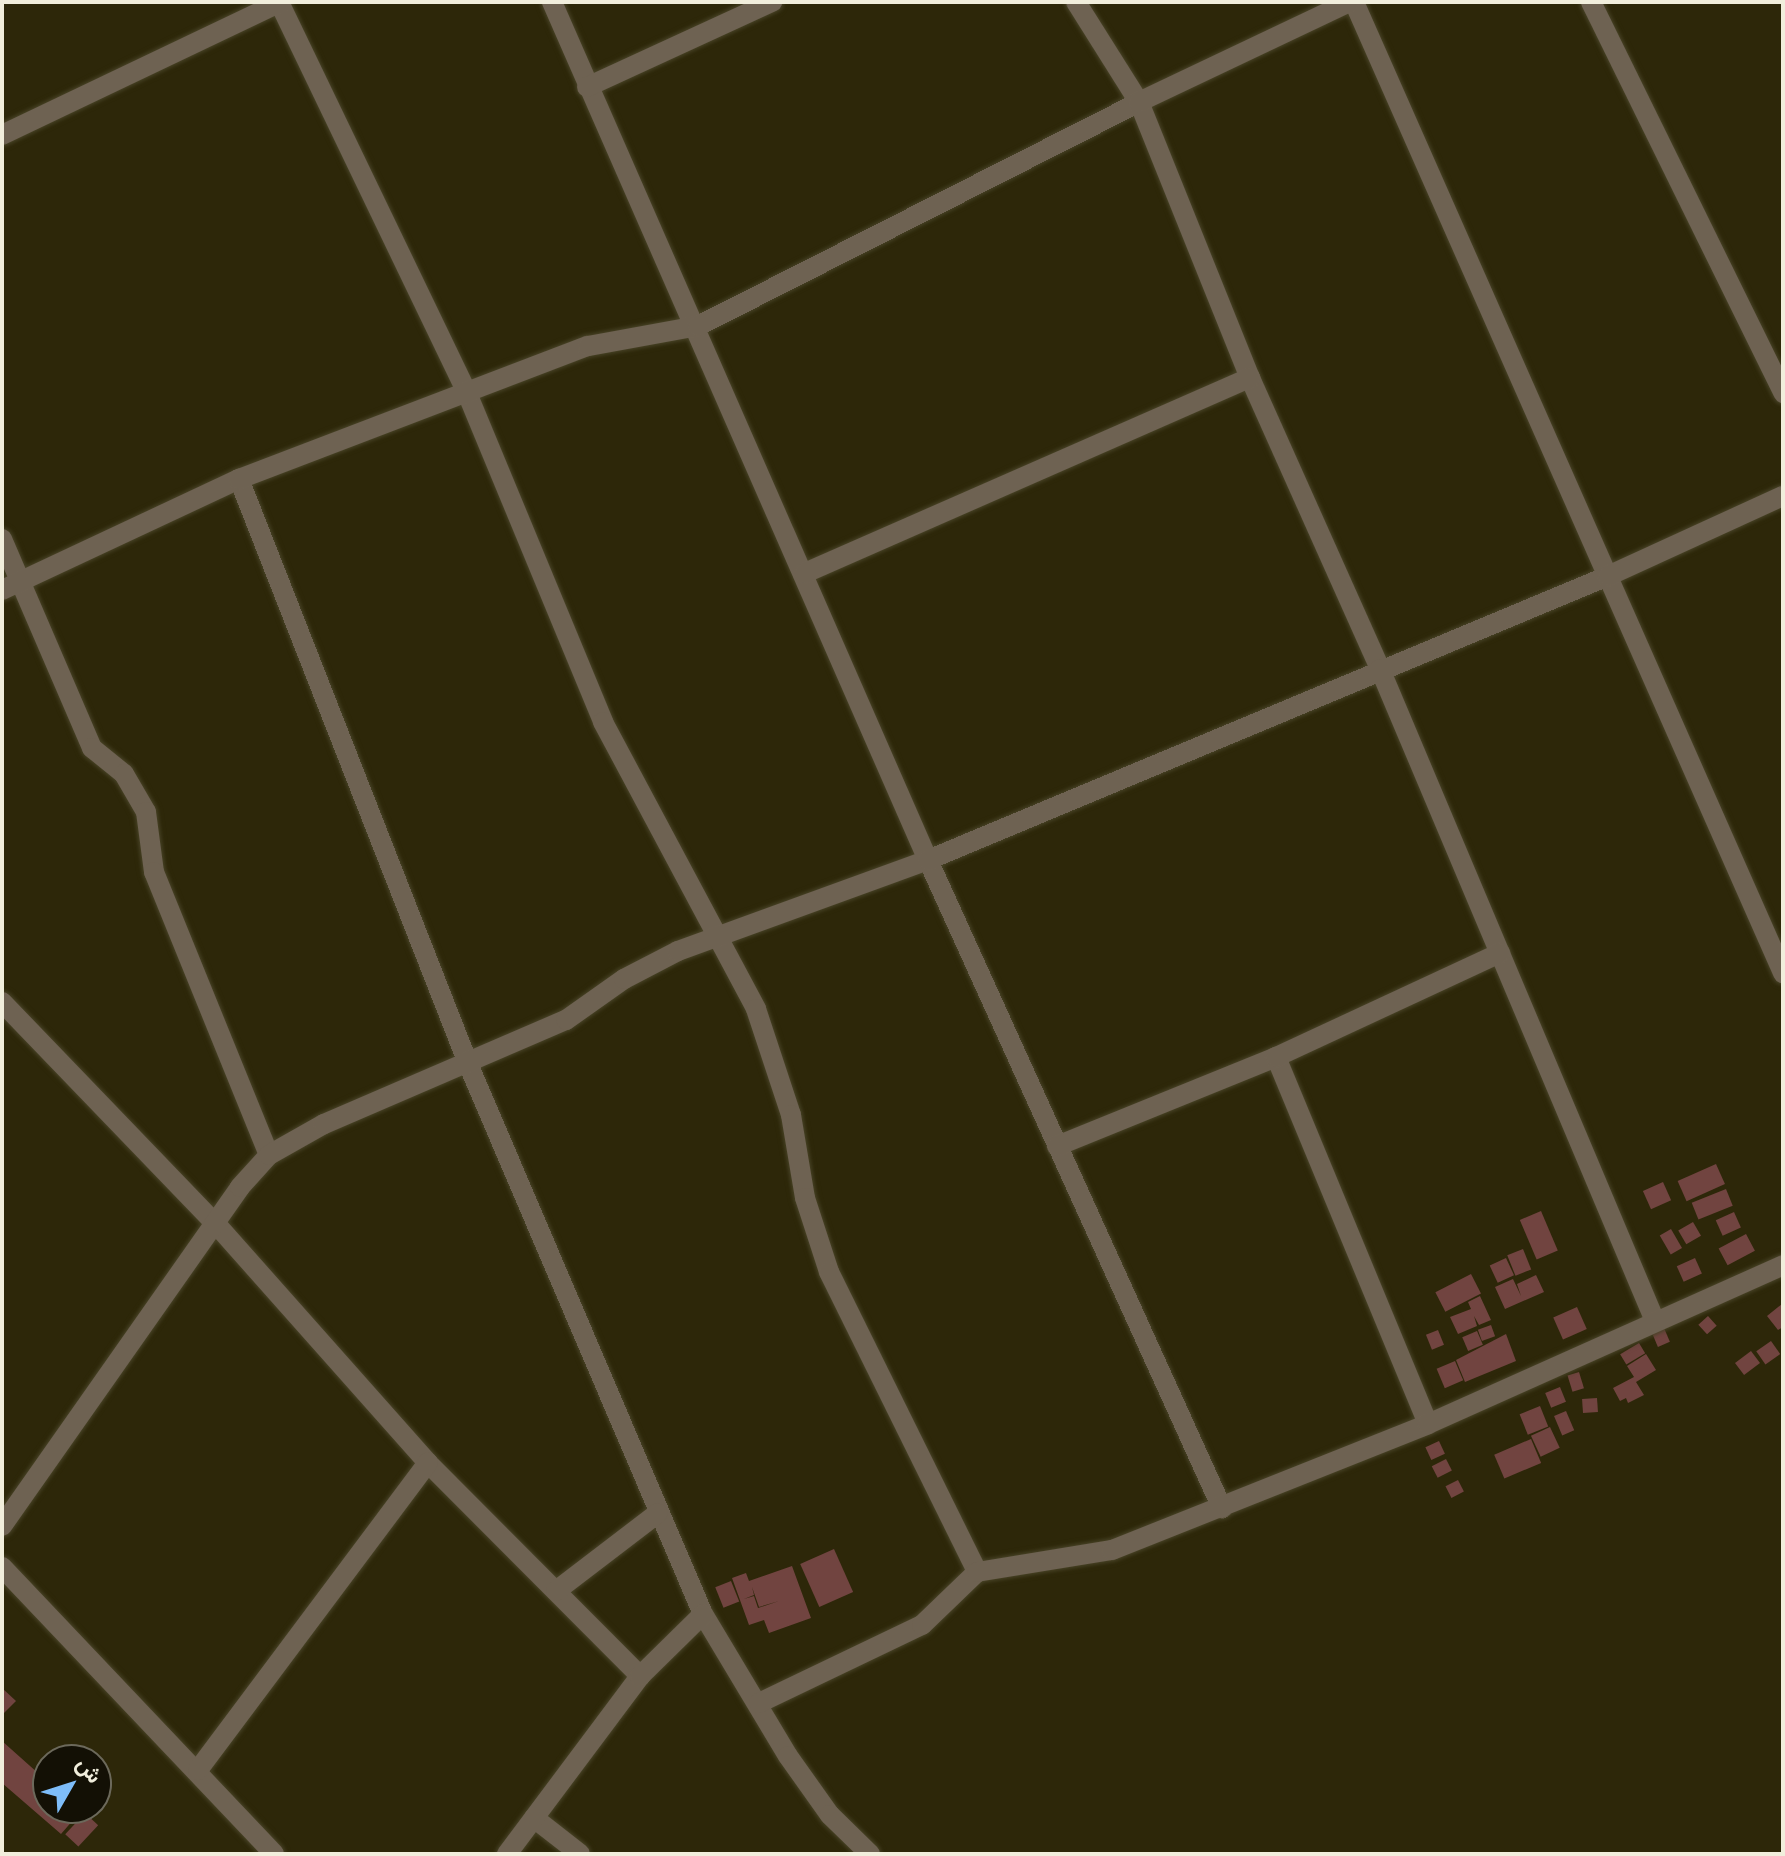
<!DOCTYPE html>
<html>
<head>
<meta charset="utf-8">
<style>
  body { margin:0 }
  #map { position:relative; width:1785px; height:1856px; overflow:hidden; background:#2d2709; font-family:Helvetica,Vazirmatn,sans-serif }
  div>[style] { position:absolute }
  .building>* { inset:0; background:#714440; transform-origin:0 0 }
  .roads { filter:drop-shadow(0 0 2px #484327) drop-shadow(0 0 2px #484327) }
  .minor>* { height:20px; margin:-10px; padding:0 10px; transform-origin:10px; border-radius:10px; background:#6e6252 }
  span { translate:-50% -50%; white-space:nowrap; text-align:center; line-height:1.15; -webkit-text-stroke:6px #131005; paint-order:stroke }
  .frame { position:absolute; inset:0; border:4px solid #f1eedc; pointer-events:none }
  .north { position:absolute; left:32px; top:1744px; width:80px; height:80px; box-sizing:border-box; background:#131005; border:2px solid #6c695b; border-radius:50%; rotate:51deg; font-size:22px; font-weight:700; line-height:32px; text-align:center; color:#f1eedc }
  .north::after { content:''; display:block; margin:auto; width:28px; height:36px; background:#7ebdf9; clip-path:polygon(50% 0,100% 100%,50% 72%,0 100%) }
</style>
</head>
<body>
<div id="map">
  <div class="building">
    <div style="left:1716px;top:1164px;width:22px;height:42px;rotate:66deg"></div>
    <div style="left:1663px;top:1182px;width:20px;height:22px;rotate:66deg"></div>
    <div style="left:1726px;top:1189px;width:18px;height:37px;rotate:68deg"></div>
    <div style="left:1541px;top:1211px;width:43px;height:23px;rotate:67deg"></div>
    <div style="left:1734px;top:1212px;width:17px;height:20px;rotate:66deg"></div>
    <div style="left:1693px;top:1222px;width:16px;height:17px;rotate:60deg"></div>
    <div style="left:1671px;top:1229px;width:22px;height:13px;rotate:60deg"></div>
    <div style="left:1746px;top:1234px;width:19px;height:31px;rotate:62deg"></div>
    <div style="left:1523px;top:1249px;width:22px;height:17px;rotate:68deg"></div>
    <div style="left:1506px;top:1258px;width:19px;height:18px;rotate:65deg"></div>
    <div style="left:1695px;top:1258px;width:17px;height:20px;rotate:66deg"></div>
    <div style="left:1471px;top:1274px;width:22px;height:40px;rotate:63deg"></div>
    <div style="clip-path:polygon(1536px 1275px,1544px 1292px,1505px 1309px,1495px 1287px,1513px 1279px,1521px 1296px,1517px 1284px)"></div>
    <div style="clip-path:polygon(1480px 1296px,1491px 1320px,1479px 1325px,1474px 1316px,1477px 1326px,1458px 1334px,1450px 1317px,1471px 1309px,1468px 1302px)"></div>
    <div style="clip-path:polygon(1782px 1304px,1783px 1327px,1778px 1330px,1767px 1316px)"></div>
    <div style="left:1577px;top:1307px;width:24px;height:26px;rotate:66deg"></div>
    <div style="left:1708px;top:1316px;width:13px;height:13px;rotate:48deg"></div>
    <div style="left:1491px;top:1325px;width:12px;height:14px;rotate:70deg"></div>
    <div style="left:1664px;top:1328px;width:15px;height:13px;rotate:67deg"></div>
    <div style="left:1438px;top:1330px;width:16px;height:13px;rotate:68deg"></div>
    <div style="left:1477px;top:1331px;width:15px;height:16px;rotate:67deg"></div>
    <div style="clip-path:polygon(1506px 1334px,1516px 1361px,1465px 1382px,1456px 1360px)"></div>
    <div style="left:1771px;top:1341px;width:16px;height:18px;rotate:55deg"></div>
    <div style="left:1639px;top:1343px;width:12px;height:22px;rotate:59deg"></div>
    <div style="left:1751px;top:1351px;width:15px;height:20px;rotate:53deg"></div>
    <div style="clip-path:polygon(1646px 1354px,1656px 1370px,1636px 1382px,1644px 1395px,1628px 1403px,1626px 1398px,1620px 1401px,1613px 1388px,1634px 1377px,1627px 1366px)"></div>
    <div style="left:1455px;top:1361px;width:21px;height:20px;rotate:67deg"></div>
    <div style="left:1579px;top:1372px;width:17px;height:12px;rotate:73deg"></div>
    <div style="left:1560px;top:1387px;width:16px;height:16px;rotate:68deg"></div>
    <div style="left:1597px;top:1398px;width:14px;height:15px;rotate:86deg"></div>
    <div style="left:1540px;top:1406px;width:22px;height:22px;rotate:68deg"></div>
    <div style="left:1566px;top:1411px;width:21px;height:13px;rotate:67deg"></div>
    <div style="left:1550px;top:1427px;width:23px;height:21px;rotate:65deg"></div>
    <div style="left:1531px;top:1439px;width:26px;height:40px;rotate:67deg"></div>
    <div style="left:1439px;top:1441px;width:14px;height:15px;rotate:65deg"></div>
    <div style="left:1446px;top:1459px;width:13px;height:16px;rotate:63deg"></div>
    <div style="left:1458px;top:1480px;width:13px;height:14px;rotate:63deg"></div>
    <div style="left:834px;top:1549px;width:47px;height:37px;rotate:66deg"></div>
    <div style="clip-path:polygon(evenodd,792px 1566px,811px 1618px,769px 1633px,764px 1620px,749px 1625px,732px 1578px,746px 1573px,749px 1581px,792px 1566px,752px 1587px,759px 1607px,779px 1601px,758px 1608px,754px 1596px,744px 1599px,754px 1595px,752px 1587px)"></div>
    <div style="left:731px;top:1581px;width:22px;height:17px;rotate:68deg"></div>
    <div style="clip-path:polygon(2px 1688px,16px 1701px,4px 1713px,2px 1711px)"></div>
    <div style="clip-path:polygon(2px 1741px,48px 1782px,48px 1808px,81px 1811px,61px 1834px,2px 1783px)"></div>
    <div style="left:85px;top:1813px;width:18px;height:29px;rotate:43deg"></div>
  </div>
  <div class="roads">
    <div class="minor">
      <div style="left:279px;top:2px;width:434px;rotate:64.3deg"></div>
      <div style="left:467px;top:393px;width:356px;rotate:67.5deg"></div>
      <div style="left:603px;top:722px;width:325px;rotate:61.9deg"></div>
      <div style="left:756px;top:1009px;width:112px;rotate:71.7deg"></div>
      <div style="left:791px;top:1115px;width:84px;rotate:80.4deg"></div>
      <div style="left:805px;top:1198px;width:78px;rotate:72deg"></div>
      <div style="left:829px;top:1272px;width:335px;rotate:63.7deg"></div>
      <div style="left:552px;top:2px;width:937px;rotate:66.34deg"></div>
      <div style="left:928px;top:860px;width:712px;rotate:65.6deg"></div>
      <div style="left:1076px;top:2px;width:118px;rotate:57.8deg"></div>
      <div style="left:1139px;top:102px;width:297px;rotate:68.1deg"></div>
      <div style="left:1250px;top:378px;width:319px;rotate:65.9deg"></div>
      <div style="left:1380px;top:669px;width:708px;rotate:67.13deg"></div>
      <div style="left:1354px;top:2px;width:1062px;rotate:66.16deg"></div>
      <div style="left:1591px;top:2px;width:436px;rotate:63.8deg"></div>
      <div style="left:587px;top:87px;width:204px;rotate:-24.7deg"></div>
      <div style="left:2px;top:135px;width:307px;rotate:-25.5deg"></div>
      <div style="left:239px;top:479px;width:630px;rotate:68.6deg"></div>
      <div style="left:469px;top:1066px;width:596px;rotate:66.88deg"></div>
      <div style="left:703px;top:1614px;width:165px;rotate:59.1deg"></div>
      <div style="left:788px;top:1756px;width:72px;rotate:54.6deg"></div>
      <div style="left:830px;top:1815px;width:56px;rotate:44.3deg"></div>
      <div style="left:2px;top:539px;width:228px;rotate:66.7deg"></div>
      <div style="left:92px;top:748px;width:41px;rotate:39.1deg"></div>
      <div style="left:124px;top:774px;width:44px;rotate:59.9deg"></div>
      <div style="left:146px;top:812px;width:61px;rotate:82.4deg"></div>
      <div style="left:154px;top:872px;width:305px;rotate:67.9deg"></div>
      <div style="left:805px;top:573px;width:486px;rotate:-23.7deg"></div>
      <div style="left:2px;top:590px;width:262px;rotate:-25.1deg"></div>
      <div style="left:239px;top:479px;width:373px;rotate:-20.9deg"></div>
      <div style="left:588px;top:346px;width:112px;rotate:-10.3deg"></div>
      <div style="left:698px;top:326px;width:495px;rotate:-26.9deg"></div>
      <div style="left:1139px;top:102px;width:233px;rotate:-25.4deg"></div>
      <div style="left:2px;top:1002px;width:308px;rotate:46.1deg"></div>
      <div style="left:216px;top:1224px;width:319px;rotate:48.4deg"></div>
      <div style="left:428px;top:1463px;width:301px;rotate:45.1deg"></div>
      <div style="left:1276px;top:1057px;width:397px;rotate:67.5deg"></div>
      <div style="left:1057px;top:1146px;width:236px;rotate:-22.1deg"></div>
      <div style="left:1276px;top:1057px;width:247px;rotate:-24.9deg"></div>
      <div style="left:2px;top:1526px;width:414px;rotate:-54.9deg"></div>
      <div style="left:240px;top:1187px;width:43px;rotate:-47.8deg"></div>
      <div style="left:269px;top:1155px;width:63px;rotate:-29.4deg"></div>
      <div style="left:324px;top:1124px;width:263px;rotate:-23.3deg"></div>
      <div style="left:566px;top:1020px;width:71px;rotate:-35.3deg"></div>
      <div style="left:624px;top:979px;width:61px;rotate:-27.4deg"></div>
      <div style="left:678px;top:951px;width:266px;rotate:-20deg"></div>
      <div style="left:928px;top:860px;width:737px;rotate:-22.67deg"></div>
      <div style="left:1608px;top:576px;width:192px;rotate:-24.6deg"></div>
      <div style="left:2px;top:1567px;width:395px;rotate:46.5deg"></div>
      <div style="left:556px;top:1591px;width:128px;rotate:-37.4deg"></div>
      <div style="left:759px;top:1703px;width:181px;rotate:-25.6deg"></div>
      <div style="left:922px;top:1625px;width:76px;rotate:-43.9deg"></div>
      <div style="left:977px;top:1572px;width:137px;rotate:-9.3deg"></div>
      <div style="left:1112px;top:1550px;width:340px;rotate:-21.7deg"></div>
      <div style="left:1428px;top:1424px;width:389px;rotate:-24.1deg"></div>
      <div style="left:198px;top:1770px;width:384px;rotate:-53.2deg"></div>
      <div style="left:534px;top:1818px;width:58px;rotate:38deg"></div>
      <div style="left:507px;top:1854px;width:222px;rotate:-53.2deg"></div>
      <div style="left:640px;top:1676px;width:88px;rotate:-44.5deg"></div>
    </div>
  </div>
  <div class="frame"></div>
  <div class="north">ش</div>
</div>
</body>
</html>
